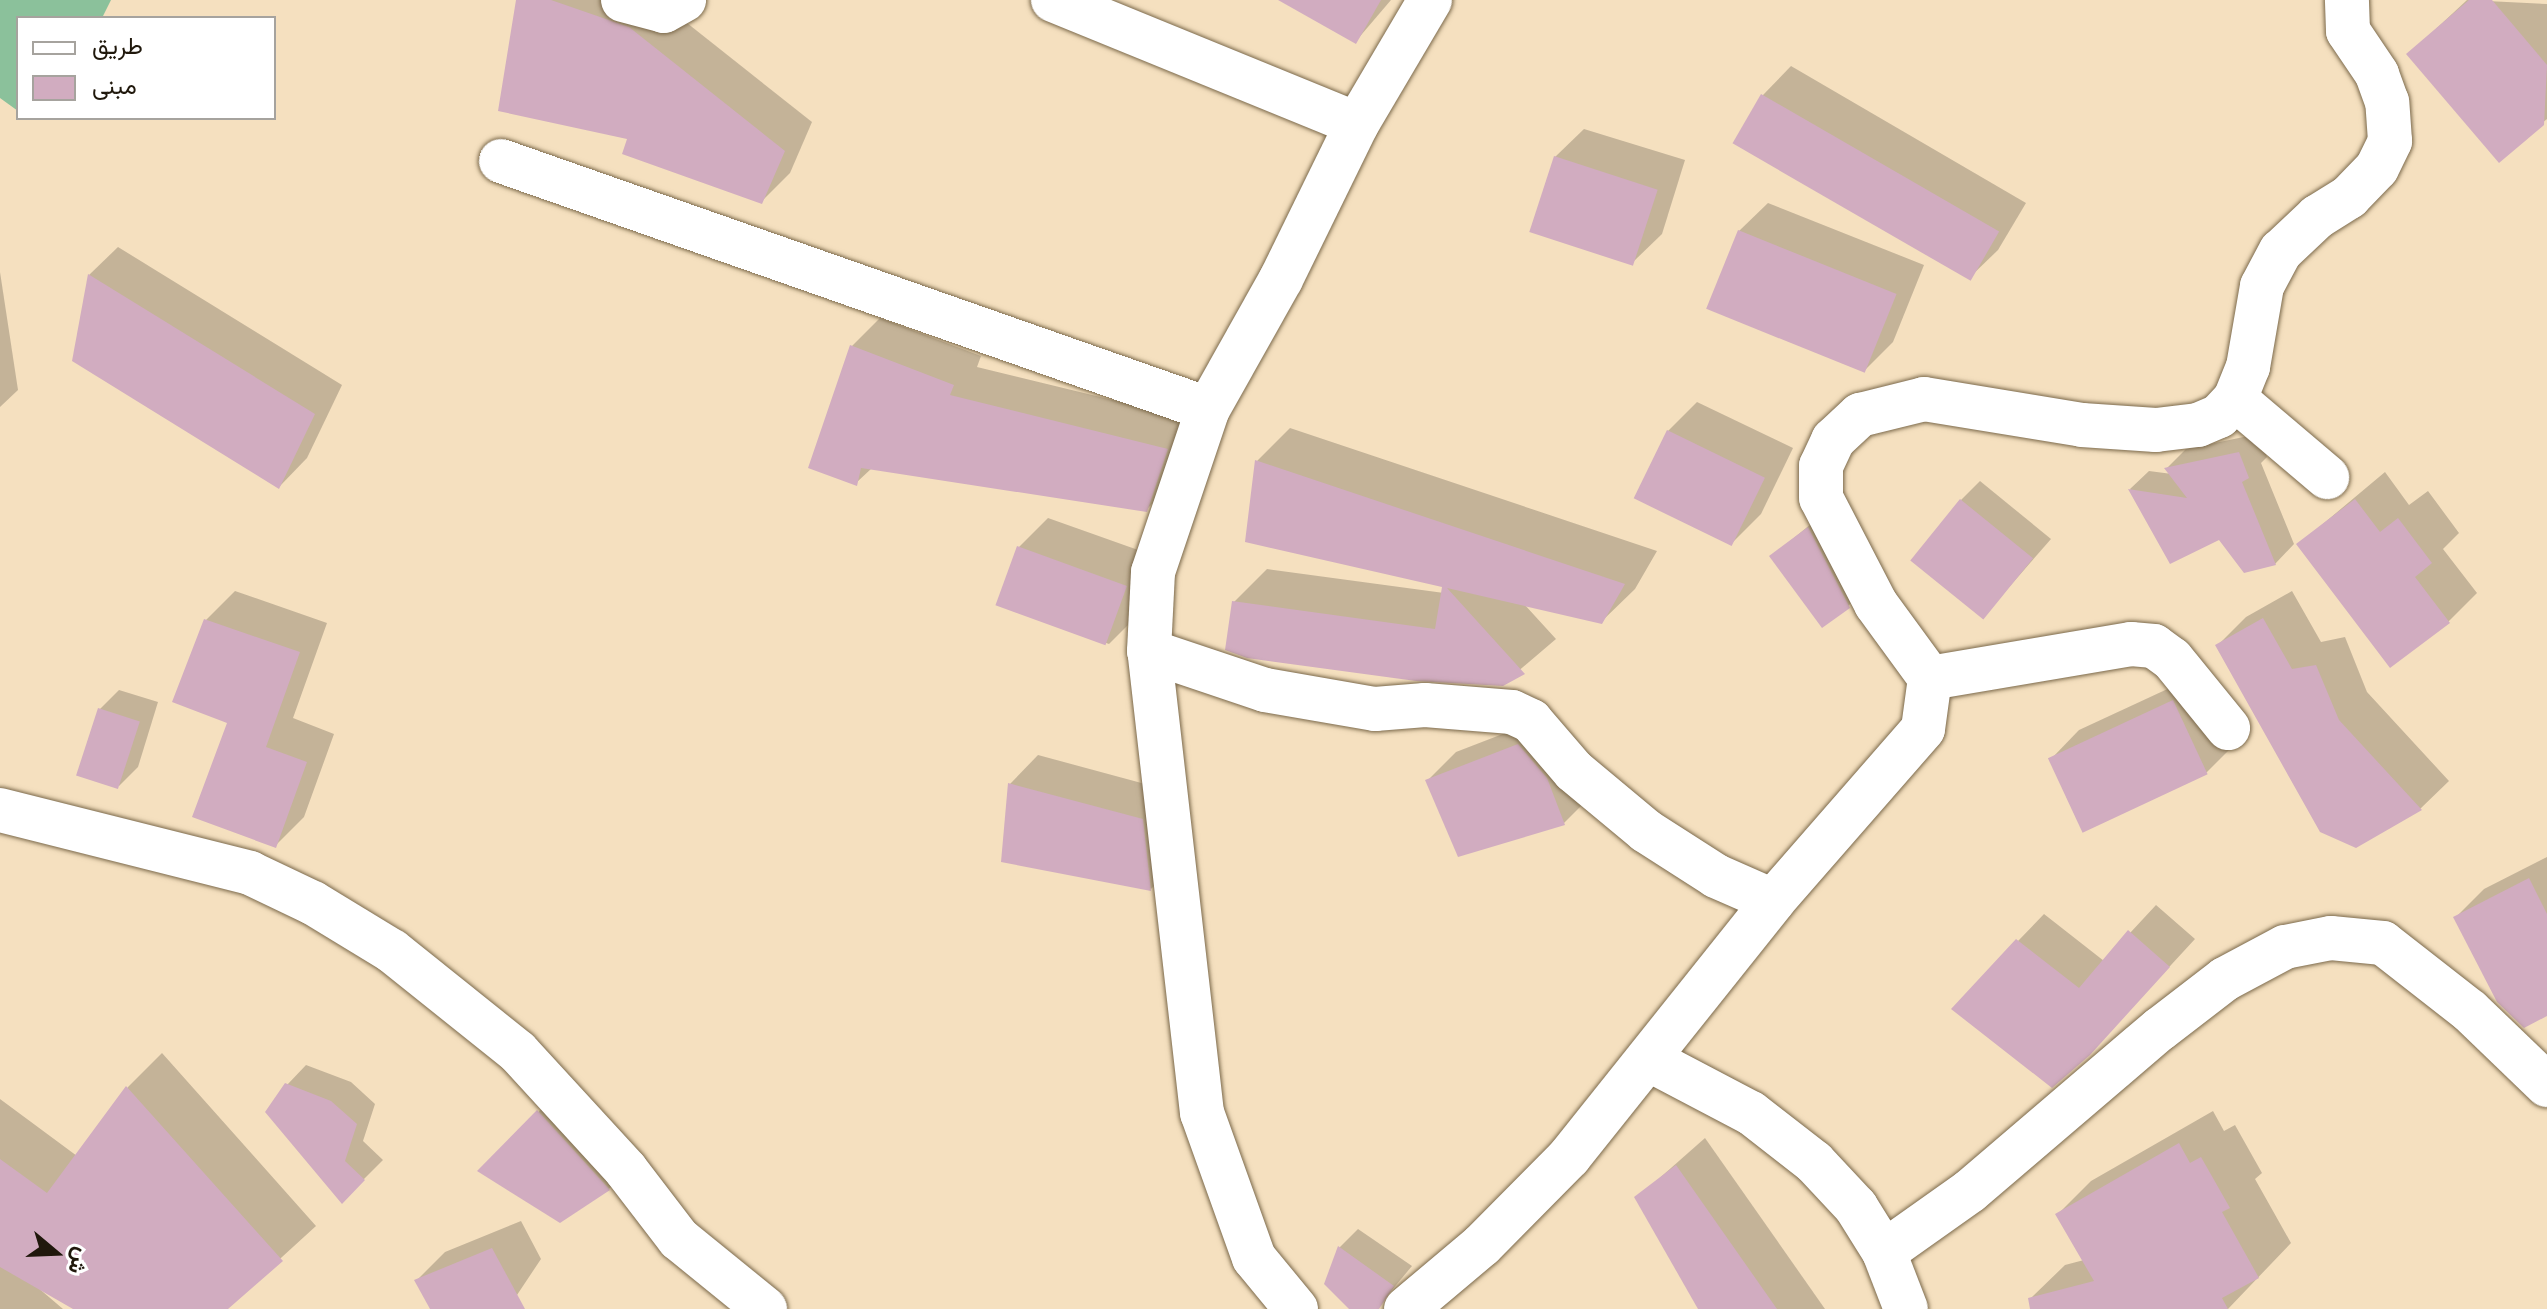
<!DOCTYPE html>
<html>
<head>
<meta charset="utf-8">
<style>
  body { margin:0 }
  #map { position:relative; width:2547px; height:1309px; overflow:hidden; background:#f5e0bf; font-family:"DM Sans",Vazirmatn,sans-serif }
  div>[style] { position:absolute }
  .forest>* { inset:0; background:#8bc19b }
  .shadow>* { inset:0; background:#0003 }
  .building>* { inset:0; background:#d1acc0; transform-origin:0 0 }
  .roads { filter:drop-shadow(0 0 2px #7b694b) drop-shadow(0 0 2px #7b694b) }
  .minor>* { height:44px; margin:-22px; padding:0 22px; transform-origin:22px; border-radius:22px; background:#fff }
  span { translate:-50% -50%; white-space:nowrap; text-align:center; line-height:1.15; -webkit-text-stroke:7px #fff; paint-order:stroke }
  .legend { position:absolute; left:16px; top:16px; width:260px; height:104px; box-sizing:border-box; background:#fff; border:2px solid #a6a39e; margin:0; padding:10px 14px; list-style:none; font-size:24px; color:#20180c }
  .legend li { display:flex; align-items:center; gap:16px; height:40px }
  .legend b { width:40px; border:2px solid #a6a39e }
  .north { position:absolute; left:16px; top:1213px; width:80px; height:80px; -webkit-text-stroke:6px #fff; paint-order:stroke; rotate:109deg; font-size:22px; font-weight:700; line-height:32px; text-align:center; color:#20180c }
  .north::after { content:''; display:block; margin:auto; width:28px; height:36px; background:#20180c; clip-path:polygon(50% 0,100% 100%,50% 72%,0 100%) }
</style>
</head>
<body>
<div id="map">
  <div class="forest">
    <div style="clip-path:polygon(0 0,111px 0,102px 18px,18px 18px,18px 111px,0 98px)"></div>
  </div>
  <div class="shadow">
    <div style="clip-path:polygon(518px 0,658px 0,812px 122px,790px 173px,761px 202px,630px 138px)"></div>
    <div style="clip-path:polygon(1282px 0,1391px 0,1356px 41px)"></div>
    <div style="clip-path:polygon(2467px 0,2547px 4px,2547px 119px,2542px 123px,2409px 54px)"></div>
    <div style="clip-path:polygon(1791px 66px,2026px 203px,1998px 250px,1969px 278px,1734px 143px,1763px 95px)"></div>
    <div style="clip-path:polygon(1584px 129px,1685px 160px,1662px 234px,1633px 262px,1555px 157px)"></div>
    <div style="clip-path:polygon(1768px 203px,1924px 265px,1893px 342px,1865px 370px,1739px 231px)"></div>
    <div style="clip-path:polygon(118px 247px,342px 385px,307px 458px,279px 487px,89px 275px)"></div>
    <div style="clip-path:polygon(0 272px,18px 390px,0 407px)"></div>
    <div style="clip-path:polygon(880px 318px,981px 356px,977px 367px,1195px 420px,1175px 481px,1146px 510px,872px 468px,856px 483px,852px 346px)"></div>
    <div style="clip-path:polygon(1697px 402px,1793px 448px,1761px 514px,1732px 543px,1668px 431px)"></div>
    <div style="clip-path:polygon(1290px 428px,1657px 551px,1635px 589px,1601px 622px,1524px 604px,1556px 639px,1503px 684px,1234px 602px,1267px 569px,1444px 593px,1445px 586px,1257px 461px)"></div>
    <div style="clip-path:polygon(2258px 434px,2267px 457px,2261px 463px,2294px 544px,2275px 564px,2219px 537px,2171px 561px,2130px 489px,2149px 471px,2172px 474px,2167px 468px,2186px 449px)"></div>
    <div style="clip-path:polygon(2385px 472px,2409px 505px,2428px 491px,2459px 533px,2443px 549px,2477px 593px,2448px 622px,2299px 544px)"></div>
    <div style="clip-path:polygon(1980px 481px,2051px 539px,1983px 617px,1961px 500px)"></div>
    <div style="clip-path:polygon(1828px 510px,1868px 587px,1848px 606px,1772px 556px)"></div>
    <div style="clip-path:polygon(1048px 518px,1155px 556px,1138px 615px,1109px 644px,999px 604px,1019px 547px)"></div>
    <div style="clip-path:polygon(235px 591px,327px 623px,293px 718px,334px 734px,304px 817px,275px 846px,230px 722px,206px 620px)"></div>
    <div style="clip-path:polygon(2292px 591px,2321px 642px,2345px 637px,2367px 692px,2449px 781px,2420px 809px,2218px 645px,2246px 617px)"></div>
    <div style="clip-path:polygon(2202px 673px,2236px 743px,2207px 772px,2084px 829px,2051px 759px,2079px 730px)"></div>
    <div style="clip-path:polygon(119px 690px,158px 702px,138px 767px,119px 786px,100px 709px)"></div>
    <div style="clip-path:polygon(1547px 717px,1593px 794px,1564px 823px,1459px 855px,1427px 781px,1456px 752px)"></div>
    <div style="clip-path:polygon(1038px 755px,1171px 791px,1179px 860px,1151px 889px,1010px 784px)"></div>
    <div style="clip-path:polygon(2547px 857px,2547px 1014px,2456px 917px,2484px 889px)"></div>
    <div style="clip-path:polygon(2156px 905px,2195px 939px,2089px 1054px,2018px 941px,2044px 914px,2104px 961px)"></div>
    <div style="clip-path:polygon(162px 1053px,316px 1226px,225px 1309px,77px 1309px,36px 1286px,63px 1309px,0 1309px,0 1099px,77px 1156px,128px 1087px)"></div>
    <div style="clip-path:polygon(306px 1065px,351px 1082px,375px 1104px,363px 1141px,383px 1160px,342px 1201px,287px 1085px)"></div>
    <div style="clip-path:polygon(567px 1083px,637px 1161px,609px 1189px,480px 1171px)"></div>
    <div style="clip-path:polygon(2213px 1111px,2224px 1131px,2235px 1125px,2262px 1173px,2255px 1179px,2291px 1243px,2228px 1309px,2034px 1309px,2031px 1298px,2065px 1265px,2084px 1260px,2058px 1214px,2091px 1181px)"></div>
    <div style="clip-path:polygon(1705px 1138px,1825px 1309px,1700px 1309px,1637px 1198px)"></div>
    <div style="clip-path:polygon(521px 1221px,541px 1259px,513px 1301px,524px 1309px,433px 1309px,417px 1280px,445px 1252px)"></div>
    <div style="clip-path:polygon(1358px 1229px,1412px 1266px,1376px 1309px,1352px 1309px,1339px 1248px)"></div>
  </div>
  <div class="building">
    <div style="clip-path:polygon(516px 0,551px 0,629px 27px,785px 151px,762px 204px,622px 154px,627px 139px,498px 111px)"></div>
    <div style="clip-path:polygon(1278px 0,1381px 0,1356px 44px)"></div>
    <div style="clip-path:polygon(2469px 0,2492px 0,2547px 65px,2544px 125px,2499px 163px,2406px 54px)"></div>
    <div style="left:1761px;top:94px;width:275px;height:57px;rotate:30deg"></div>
    <div style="left:1554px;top:156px;width:109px;height:80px;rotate:18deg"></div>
    <div style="left:1738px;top:230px;width:171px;height:85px;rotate:22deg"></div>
    <div style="clip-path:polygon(88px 274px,315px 414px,279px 489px,72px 361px)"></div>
    <div style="clip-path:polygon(850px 345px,954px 385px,950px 395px,1168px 449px,1147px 512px,861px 468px,857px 486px,808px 468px)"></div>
    <div style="left:1667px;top:430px;width:109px;height:76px;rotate:26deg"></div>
    <div style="clip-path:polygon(2239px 452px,2249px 478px,2242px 482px,2276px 565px,2244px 573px,2219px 540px,2170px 564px,2128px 489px,2187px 498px,2164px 468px)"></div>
    <div style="clip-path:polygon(1255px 460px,1625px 584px,1602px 624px,1447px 588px,1525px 674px,1503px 686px,1416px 681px,1247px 658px,1225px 650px,1232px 601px,1435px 629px,1442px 587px,1245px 542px)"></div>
    <div style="left:1960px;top:499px;width:94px;height:79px;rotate:39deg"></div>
    <div style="clip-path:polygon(2355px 499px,2380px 532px,2398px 518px,2432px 563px,2415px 577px,2450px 623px,2390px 668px,2296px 544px)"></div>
    <div style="clip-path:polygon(1808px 527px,1850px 608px,1822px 628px,1769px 556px)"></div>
    <div style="left:1017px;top:546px;width:117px;height:63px;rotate:20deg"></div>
    <div style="clip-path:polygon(2263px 618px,2292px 669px,2316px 665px,2339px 720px,2422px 810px,2356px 848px,2320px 832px,2215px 645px)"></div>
    <div style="clip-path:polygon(204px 619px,300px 652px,266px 747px,307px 762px,276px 848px,192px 817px,227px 723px,172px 702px)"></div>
    <div style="left:2173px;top:700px;width:82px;height:138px;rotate:65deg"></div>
    <div style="left:98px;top:708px;width:44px;height:71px;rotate:18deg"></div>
    <div style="clip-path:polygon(1518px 744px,1547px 778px,1565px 825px,1458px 857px,1425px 780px)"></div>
    <div style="clip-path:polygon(1008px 783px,1143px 819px,1151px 891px,1001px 862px)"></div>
    <div style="clip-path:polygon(2529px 878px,2547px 914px,2547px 1016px,2524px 1028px,2497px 1002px,2453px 917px)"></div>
    <div style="clip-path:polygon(2128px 930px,2170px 967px,2090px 1055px,2052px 1088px,1951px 1009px,2016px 939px,2079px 988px)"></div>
    <div style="clip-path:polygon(285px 1083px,331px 1101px,357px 1124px,345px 1161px,365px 1180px,342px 1204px,265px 1112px)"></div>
    <div style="clip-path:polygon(126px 1086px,283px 1261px,228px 1309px,73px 1309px,0 1267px,0 1159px,47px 1193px)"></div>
    <div style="clip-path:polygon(537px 1110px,610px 1190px,560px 1223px,477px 1171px)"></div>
    <div style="clip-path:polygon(2179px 1143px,2190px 1163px,2201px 1157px,2230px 1208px,2222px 1212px,2259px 1278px,2222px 1298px,2228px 1309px,2030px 1309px,2028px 1298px,2094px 1281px,2055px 1214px)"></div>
    <div style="clip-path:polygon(1676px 1165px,1777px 1309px,1698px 1309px,1634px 1197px)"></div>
    <div style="clip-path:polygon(1338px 1246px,1394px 1286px,1379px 1309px,1349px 1309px,1324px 1284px)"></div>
    <div style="clip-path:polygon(492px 1248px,525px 1309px,430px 1309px,414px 1280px)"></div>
  </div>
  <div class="roads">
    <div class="minor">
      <div style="left:623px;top:0;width:42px;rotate:15deg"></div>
      <div style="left:664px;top:11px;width:23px;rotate:-29deg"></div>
      <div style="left:1053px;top:0;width:328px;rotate:22.2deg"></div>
      <div style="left:501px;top:161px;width:749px;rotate:19.33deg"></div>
      <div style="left:2235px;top:399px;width:121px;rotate:40.3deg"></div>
      <div style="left:1149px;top:651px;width:122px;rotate:18.6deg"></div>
      <div style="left:1265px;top:690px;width:112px;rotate:9.8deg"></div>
      <div style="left:1375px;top:709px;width:50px;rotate:-4.6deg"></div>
      <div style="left:1425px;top:705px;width:87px;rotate:4.6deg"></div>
      <div style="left:1512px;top:712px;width:21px;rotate:25deg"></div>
      <div style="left:1531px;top:721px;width:66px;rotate:49.3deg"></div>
      <div style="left:1574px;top:771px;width:94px;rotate:39.8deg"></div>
      <div style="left:1646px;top:831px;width:83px;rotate:32.7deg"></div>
      <div style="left:1716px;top:876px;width:62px;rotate:23.7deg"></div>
      <div style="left:1930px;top:678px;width:204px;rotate:-9.6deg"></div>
      <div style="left:2131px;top:644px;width:23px;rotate:5deg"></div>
      <div style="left:2154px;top:646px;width:22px;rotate:36deg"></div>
      <div style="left:2172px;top:659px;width:89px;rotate:50.9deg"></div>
      <div style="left:0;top:810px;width:258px;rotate:14.1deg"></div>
      <div style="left:250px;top:873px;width:70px;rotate:25.5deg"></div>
      <div style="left:313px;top:903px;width:92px;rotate:31.3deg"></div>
      <div style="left:392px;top:951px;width:161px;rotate:38.7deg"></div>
      <div style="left:518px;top:1052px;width:160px;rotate:47.5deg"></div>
      <div style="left:626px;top:1170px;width:87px;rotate:52.5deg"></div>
      <div style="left:679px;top:1239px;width:111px;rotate:39.1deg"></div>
      <div style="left:1648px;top:1059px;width:116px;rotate:27.7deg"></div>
      <div style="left:1751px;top:1113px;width:80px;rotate:37.9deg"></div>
      <div style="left:1814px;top:1162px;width:62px;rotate:47deg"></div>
      <div style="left:1856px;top:1207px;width:53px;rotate:58.1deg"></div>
      <div style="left:1884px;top:1252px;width:105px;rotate:-35.3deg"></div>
      <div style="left:1970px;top:1191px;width:250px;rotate:-40.5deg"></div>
      <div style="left:2160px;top:1029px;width:82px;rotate:-37.6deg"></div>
      <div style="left:2225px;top:979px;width:68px;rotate:-28.1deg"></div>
      <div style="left:2285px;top:947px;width:47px;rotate:-11.1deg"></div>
      <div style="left:2331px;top:938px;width:52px;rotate:5.5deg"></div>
      <div style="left:2383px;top:943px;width:110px;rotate:38deg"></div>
      <div style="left:2470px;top:1011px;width:107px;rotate:43.9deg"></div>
      <div style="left:1884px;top:1252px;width:61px;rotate:68.9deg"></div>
      <div style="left:1296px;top:1309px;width:66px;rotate:-129.5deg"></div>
      <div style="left:1254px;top:1258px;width:154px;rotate:-109.7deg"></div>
      <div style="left:1202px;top:1113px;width:465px;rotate:-96.5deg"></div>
      <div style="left:1149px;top:651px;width:79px;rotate:-87.1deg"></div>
      <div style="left:1153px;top:572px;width:172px;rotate:-71.4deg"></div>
      <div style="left:1208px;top:409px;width:149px;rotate:-60.7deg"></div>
      <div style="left:1281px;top:279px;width:173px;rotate:-63.9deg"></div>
      <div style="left:1357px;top:124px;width:144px;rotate:-59.5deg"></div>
      <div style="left:1406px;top:1309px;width:99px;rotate:-40.1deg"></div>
      <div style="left:1482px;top:1245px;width:124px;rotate:-45.3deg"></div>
      <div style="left:1569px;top:1157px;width:327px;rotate:-51.4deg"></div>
      <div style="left:1773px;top:901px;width:228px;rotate:-48.9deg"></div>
      <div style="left:1923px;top:729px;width:51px;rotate:-82.2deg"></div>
      <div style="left:1930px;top:678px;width:92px;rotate:-126.1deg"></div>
      <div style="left:1876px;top:604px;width:119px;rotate:-117.4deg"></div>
      <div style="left:1821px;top:498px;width:32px;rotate:-90deg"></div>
      <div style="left:1821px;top:466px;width:29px;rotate:-65deg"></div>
      <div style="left:1833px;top:440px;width:37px;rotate:-43deg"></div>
      <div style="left:1860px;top:415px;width:66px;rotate:-14deg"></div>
      <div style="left:1924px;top:399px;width:160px;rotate:9.3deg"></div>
      <div style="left:2082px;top:425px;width:74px;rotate:3.9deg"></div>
      <div style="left:2156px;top:430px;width:42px;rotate:-6.8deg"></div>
      <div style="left:2198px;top:425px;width:23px;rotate:-23deg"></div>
      <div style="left:2219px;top:416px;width:23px;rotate:-47deg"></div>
      <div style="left:2235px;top:399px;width:35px;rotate:-68deg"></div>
      <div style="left:2248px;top:367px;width:82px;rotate:-80.2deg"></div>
      <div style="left:2262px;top:286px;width:40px;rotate:-62deg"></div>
      <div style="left:2281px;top:251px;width:50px;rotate:-43.4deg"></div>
      <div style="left:2317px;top:217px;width:38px;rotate:-32deg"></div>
      <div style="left:2349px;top:197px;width:40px;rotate:-46deg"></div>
      <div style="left:2377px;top:168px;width:30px;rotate:-64deg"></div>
      <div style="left:2390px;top:141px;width:39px;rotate:-94deg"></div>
      <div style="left:2387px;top:102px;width:30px;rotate:-110deg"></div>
      <div style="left:2377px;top:74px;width:52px;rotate:-124deg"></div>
      <div style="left:2348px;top:31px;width:31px;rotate:-92deg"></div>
    </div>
  </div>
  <ul class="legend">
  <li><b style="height:10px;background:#fff"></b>طريق</li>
  <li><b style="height:22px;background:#d1acc0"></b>مبنى</li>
  </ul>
  <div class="north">ش</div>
</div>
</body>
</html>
